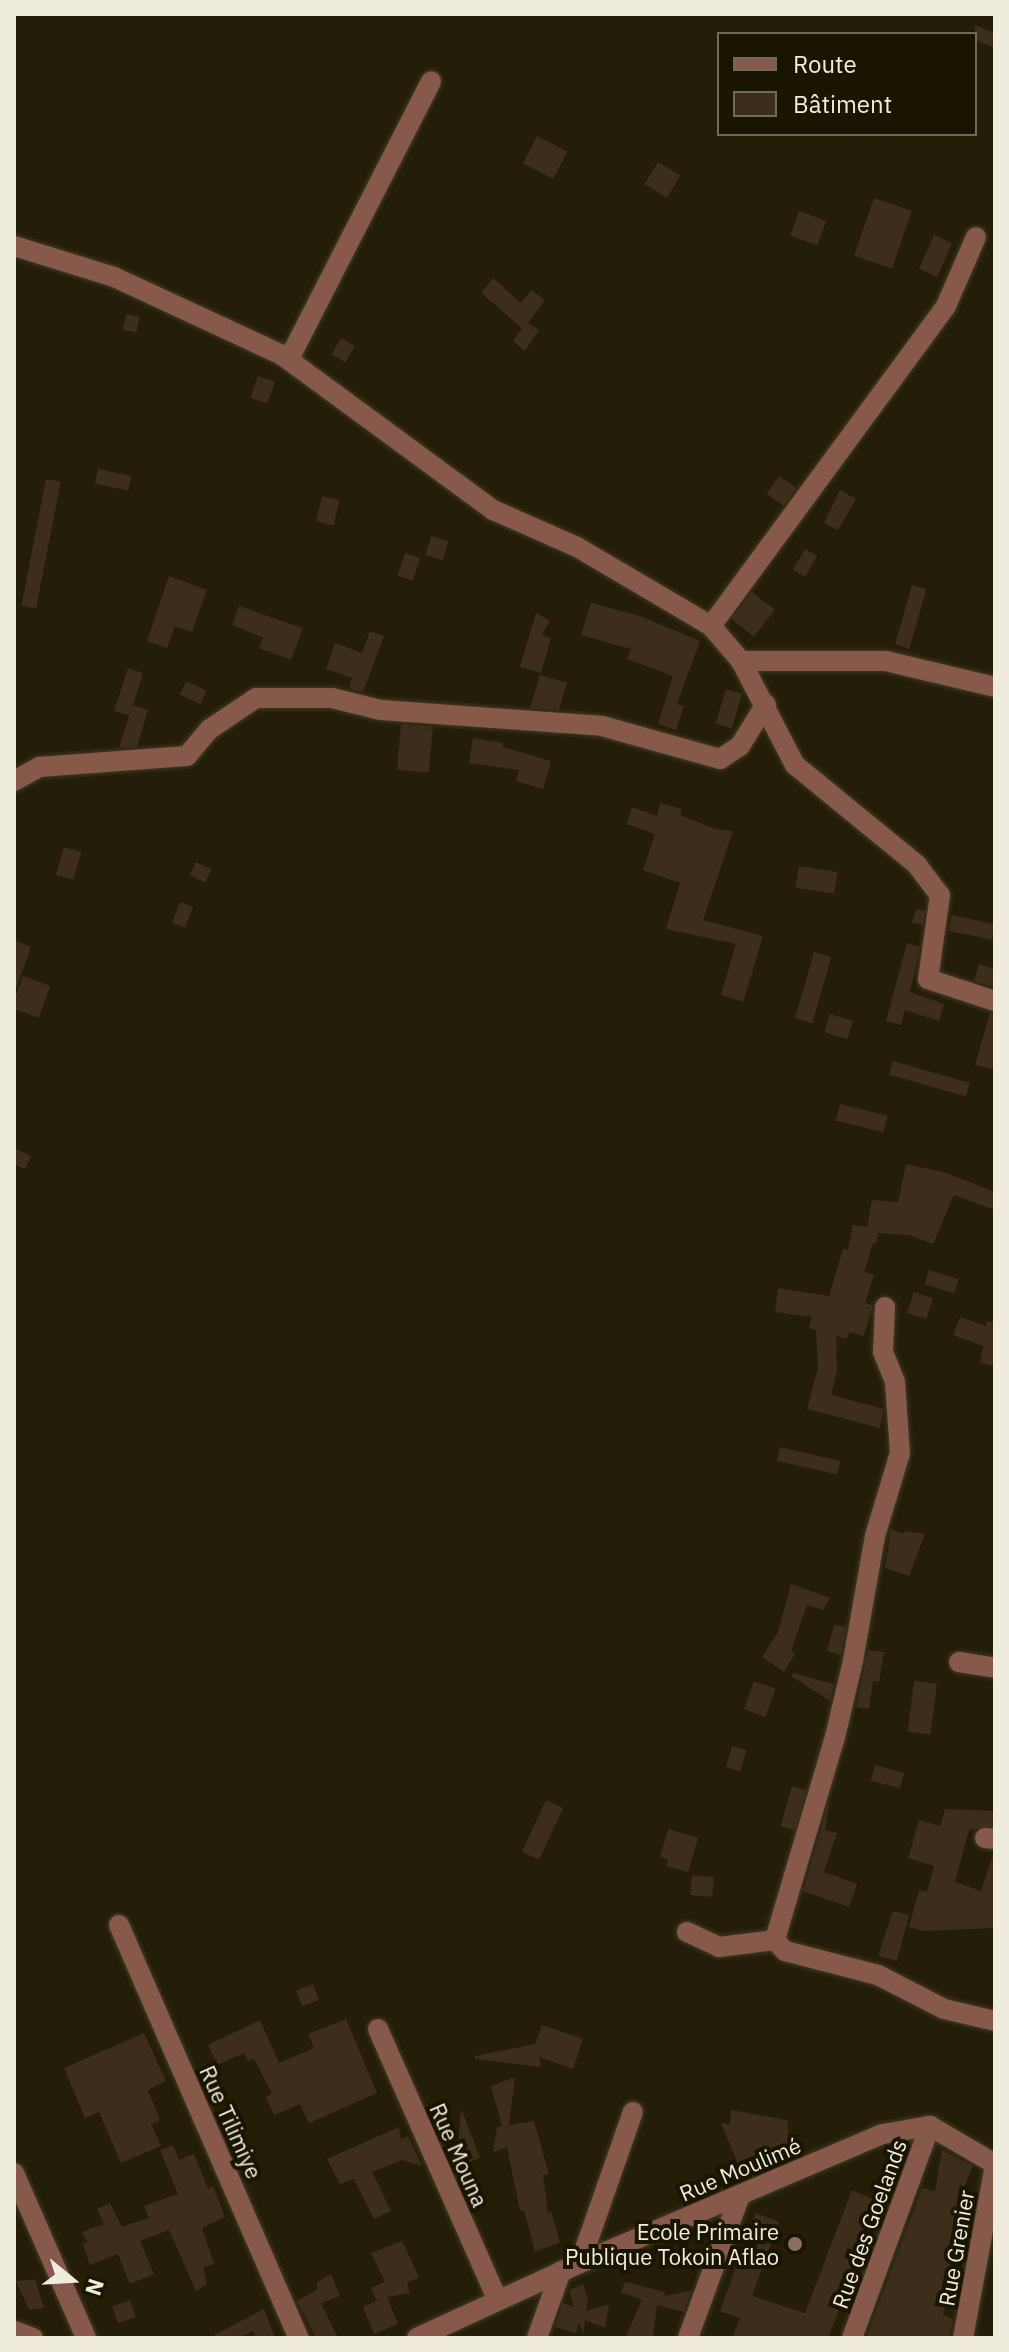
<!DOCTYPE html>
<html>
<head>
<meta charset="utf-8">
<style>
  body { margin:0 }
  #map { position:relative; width:1009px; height:2352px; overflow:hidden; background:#241e08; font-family:"IBM Plex Sans",sans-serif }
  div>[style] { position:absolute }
  .building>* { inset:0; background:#3d2d1b; transform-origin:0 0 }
  .roads { filter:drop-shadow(0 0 2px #403b26) drop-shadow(0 0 2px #403b26) }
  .minor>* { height:20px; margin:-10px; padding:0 10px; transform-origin:10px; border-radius:10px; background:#86594a }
  .dots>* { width:22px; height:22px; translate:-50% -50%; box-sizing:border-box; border:4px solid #1a1501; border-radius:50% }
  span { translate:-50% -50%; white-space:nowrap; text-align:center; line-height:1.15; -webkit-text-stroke:8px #1a1501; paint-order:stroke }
  .street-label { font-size:22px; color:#efecde }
  .poi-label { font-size:22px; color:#efecde }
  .right { translate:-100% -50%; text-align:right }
  .frame { position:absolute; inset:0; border:16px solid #efecde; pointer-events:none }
  .legend { position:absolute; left:717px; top:32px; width:260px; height:104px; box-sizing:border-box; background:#1a1501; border:2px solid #6f6b59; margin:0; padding:10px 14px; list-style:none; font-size:24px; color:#efecde }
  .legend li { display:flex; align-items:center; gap:16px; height:40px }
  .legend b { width:40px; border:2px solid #6f6b59 }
  .north { position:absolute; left:32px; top:2240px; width:80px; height:80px; -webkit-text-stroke:6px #1a1501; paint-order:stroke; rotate:108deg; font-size:22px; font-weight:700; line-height:32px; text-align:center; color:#efecde }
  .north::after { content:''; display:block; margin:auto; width:28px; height:36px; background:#efecde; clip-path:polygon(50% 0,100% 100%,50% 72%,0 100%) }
</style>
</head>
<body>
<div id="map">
  <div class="building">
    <div style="clip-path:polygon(975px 25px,995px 33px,995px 48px,975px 40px)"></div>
    <div style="left:537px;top:136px;width:34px;height:31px;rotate:27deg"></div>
    <div style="left:658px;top:162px;width:26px;height:26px;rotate:31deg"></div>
    <div style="left:874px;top:198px;width:40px;height:61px;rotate:19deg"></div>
    <div style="left:799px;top:211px;width:29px;height:26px;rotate:20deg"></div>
    <div style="left:934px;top:235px;width:20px;height:37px;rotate:24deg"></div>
    <div style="clip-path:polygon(493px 278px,521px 303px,531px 290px,545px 300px,528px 323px,539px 330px,525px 351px,513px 341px,522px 328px,481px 293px)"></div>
    <div style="left:126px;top:314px;width:14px;height:16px;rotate:12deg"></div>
    <div style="left:341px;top:338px;width:16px;height:19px;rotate:30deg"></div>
    <div style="left:258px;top:376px;width:18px;height:23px;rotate:19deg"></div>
    <div style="left:98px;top:469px;width:34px;height:15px;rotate:12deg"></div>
    <div style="left:779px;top:476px;width:21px;height:22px;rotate:35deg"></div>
    <div style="left:46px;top:479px;width:15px;height:129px;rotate:11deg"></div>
    <div style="clip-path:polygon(840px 490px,856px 499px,838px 530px,824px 523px)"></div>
    <div style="left:322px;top:496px;width:18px;height:26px;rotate:13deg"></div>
    <div style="left:431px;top:536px;width:18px;height:20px;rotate:16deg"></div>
    <div style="left:805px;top:549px;width:14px;height:24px;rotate:30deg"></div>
    <div style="left:405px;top:553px;width:16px;height:24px;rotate:18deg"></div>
    <div style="clip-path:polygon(169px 576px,207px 590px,192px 632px,175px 626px,167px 648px,147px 641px)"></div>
    <div style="left:912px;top:585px;width:15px;height:62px;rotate:16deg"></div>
    <div style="left:752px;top:592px;width:29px;height:34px;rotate:38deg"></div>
    <div style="clip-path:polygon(591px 603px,640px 616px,700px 641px,677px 704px,684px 706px,676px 730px,658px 724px,673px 676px,627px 659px,631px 649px,581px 635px)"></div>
    <div style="clip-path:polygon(239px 606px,303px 628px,291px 660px,259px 648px,263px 638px,232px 625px)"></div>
    <div style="clip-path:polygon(536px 613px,550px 621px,542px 635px,551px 638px,541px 673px,520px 667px)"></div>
    <div style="clip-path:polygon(370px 631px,384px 636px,363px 692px,349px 688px,352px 678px,326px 669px,335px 643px,362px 653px)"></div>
    <div style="left:128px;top:668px;width:16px;height:45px;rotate:18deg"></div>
    <div style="clip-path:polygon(540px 675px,567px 683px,559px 710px,530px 708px)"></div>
    <div style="left:186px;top:681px;width:23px;height:15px;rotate:25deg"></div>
    <div style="left:726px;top:689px;width:17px;height:36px;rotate:17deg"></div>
    <div style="clip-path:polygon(133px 705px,148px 710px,137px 747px,119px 748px)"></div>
    <div style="left:401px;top:724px;width:32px;height:46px;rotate:5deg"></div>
    <div style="clip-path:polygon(473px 738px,503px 743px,503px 747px,551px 761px,543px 789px,516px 781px,519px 770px,469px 763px)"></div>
    <div style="clip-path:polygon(660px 803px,682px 809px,680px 815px,715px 829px,733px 831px,703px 920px,763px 936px,743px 1002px,721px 995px,736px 944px,666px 929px,680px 883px,643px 870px,655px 834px,627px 824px,632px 807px,657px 816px)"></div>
    <div style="left:64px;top:847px;width:18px;height:29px;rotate:16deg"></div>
    <div style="left:196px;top:862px;width:17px;height:15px;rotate:25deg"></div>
    <div style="left:799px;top:866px;width:39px;height:22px;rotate:9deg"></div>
    <div style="left:180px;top:902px;width:14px;height:22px;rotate:21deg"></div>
    <div style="clip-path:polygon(916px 909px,925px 911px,923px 925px,912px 923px)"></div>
    <div style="left:952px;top:915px;width:44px;height:16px;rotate:12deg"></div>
    <div style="clip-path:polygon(14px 940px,31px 947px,16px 989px,14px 989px)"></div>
    <div style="clip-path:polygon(907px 943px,920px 947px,910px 992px,944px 1004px,939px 1021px,905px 1010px,901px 1025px,886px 1021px)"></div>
    <div style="left:814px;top:952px;width:18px;height:69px;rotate:16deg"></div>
    <div style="clip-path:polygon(979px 964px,995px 969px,995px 987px,974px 981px)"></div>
    <div style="left:23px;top:976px;width:29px;height:34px;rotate:20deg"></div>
    <div style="clip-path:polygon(990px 1013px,995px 1014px,995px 1070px,975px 1065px)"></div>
    <div style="left:830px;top:1014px;width:24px;height:19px;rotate:17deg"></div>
    <div style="left:893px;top:1061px;width:80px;height:14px;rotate:16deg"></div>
    <div style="left:840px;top:1104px;width:49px;height:17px;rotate:14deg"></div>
    <div style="clip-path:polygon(14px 1148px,31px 1156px,25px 1169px,14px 1164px)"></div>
    <div style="clip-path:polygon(906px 1164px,944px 1172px,995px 1192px,995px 1210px,954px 1195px,933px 1244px,909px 1235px,878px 1233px,876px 1243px,873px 1243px,864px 1272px,874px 1275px,865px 1303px,872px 1305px,872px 1309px,864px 1336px,849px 1332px,847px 1339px,836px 1336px,837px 1371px,831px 1395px,884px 1409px,880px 1428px,807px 1409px,818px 1368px,816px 1330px,809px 1328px,812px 1317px,775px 1312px,778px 1288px,829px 1296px,843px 1249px,848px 1250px,853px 1225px,867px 1227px,872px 1200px,898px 1202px)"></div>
    <div style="left:929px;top:1270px;width:31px;height:15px;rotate:17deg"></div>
    <div style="left:914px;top:1292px;width:20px;height:22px;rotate:18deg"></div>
    <div style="clip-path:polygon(960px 1317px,986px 1326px,987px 1321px,995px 1322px,995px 1366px,980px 1363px,983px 1346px,953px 1335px)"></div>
    <div style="left:780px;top:1447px;width:62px;height:14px;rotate:13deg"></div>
    <div style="clip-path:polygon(891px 1529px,904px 1534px,905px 1531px,925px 1534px,909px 1576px,885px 1568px)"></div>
    <div style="clip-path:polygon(791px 1584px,830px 1598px,823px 1610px,807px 1605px,791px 1651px,795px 1654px,784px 1672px,762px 1657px,778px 1632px)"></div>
    <div style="clip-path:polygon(834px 1625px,846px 1627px,841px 1655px,827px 1651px)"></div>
    <div style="clip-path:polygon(868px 1650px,884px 1652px,879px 1682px,873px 1681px,869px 1709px,856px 1707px)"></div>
    <div style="clip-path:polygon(793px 1673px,834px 1684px,830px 1701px,791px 1676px)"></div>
    <div style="left:754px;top:1681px;width:23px;height:30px;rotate:20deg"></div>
    <div style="left:914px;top:1681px;width:23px;height:51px;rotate:7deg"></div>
    <div style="left:732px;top:1746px;width:15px;height:22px;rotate:16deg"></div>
    <div style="left:875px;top:1765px;width:30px;height:16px;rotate:15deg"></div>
    <div style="left:792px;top:1786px;width:15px;height:42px;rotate:16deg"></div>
    <div style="clip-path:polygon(830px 1799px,825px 1830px,837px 1833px,824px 1872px,857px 1884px,849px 1907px,803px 1891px)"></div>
    <div style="left:546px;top:1800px;width:19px;height:57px;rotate:25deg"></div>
    <div style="clip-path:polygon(945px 1809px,995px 1811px,995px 1826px,969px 1830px,955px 1882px,981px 1891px,992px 1858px,995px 1858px,995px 1928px,923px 1931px,909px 1927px,919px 1890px,927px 1892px,934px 1866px,908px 1858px,919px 1820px,940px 1826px)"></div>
    <div style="clip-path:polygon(668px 1829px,698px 1838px,688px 1872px,666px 1866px,668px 1860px,660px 1857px)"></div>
    <div style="left:692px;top:1875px;width:22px;height:20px;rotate:5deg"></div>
    <div style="clip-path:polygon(893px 1911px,909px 1915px,897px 1961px,878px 1956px)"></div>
    <div style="left:313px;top:1984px;width:17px;height:18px;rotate:69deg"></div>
    <div style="clip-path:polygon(346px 2019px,377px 2093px,309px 2123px,300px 2104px,274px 2115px,266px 2097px,272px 2094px,254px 2058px,248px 2061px,244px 2053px,217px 2065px,208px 2045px,260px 2020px,279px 2063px,314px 2048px,308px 2034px)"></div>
    <div style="clip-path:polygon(542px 2025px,583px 2039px,573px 2069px,539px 2057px,541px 2067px,475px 2059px,475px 2056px,535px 2044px)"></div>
    <div style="clip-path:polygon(144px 2033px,166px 2081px,148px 2090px,160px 2120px,151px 2124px,161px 2146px,121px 2163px,99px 2112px,85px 2118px,64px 2068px)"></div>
    <div style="clip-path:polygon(515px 2077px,509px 2125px,534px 2121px,549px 2174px,543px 2175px,548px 2213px,551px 2212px,560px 2242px,535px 2252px,524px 2210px,520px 2211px,507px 2147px,493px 2152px,497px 2127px,502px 2126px,491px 2086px)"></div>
    <div style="clip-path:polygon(461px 2108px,480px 2158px,457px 2167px)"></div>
    <div style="clip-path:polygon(731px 2110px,787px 2120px,793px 2158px,744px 2179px,721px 2123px,730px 2125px)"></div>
    <div style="clip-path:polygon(399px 2127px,401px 2139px,408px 2136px,422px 2166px,402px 2160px,372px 2172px,391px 2211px,374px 2219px,354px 2179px,340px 2184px,327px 2159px)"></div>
    <div style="left:241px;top:2128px;width:22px;height:18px;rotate:66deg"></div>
    <div style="clip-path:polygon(173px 2145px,179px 2160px,194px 2154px,208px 2189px,213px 2186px,225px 2217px,202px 2228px,214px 2264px,203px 2267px,207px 2284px,196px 2291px,169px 2230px,140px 2241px,154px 2274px,130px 2284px,118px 2254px,90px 2265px,83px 2244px,88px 2242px,82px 2232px,104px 2224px,97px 2209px,110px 2203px,122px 2227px,149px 2218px,144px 2206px,178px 2194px,160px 2150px)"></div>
    <div style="clip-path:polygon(942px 2150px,973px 2166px,962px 2192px,972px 2197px,972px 2216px,967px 2215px,943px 2315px,953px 2319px,949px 2338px,866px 2338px,922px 2188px,935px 2191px)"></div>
    <div style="clip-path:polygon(852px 2190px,882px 2203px,828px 2338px,732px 2338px,740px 2318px,720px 2311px,756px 2213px,779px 2222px,752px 2296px,805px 2313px)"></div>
    <div style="clip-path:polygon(402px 2241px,419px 2277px,407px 2283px,410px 2293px,387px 2297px,398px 2324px,374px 2334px,363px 2307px,383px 2298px,376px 2300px,371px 2288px,385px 2282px,371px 2253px)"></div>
    <div style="clip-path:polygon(331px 2274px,340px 2296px,321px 2303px,338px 2338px,316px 2338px,297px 2301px,318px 2289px,316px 2283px)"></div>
    <div style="clip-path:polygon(35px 2279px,44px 2308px,29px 2310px,16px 2281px)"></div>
    <div style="clip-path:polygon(625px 2282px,665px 2292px,664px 2296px,691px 2291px,684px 2312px,657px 2305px,653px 2338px,625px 2338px,642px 2300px,621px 2292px)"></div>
    <div style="clip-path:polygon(583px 2284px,588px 2299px,586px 2311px,609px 2304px,605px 2328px,585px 2320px,583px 2334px,579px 2322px,576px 2333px,555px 2327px,563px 2303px,574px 2307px,569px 2290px)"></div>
    <div style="left:130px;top:2300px;width:18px;height:19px;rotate:71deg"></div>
    <div style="clip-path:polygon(264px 2309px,275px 2338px,256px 2338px,253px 2331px,239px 2338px,216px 2338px,214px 2335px)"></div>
  </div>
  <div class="roads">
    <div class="minor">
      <div style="left:14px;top:246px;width:105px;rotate:17.2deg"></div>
      <div style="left:114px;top:277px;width:185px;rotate:24.9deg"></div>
      <div style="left:282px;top:355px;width:262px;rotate:36.3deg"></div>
      <div style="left:493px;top:510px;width:92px;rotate:23.8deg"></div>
      <div style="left:577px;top:547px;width:156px;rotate:30.5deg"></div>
      <div style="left:711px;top:626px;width:46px;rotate:49.4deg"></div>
      <div style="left:741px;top:661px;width:117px;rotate:62.6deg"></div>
      <div style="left:795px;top:765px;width:158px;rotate:39.3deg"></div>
      <div style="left:917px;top:865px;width:38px;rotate:53deg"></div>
      <div style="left:940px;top:895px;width:85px;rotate:98.1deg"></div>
      <div style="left:928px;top:979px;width:71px;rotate:18.2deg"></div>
      <div style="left:289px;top:359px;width:312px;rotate:-62.9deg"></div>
      <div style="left:711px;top:626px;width:397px;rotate:-53.7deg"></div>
      <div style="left:946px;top:306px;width:75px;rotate:-66.5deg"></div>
      <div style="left:741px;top:661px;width:145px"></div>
      <div style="left:886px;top:661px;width:112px;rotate:13.4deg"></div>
      <div style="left:14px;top:781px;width:29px;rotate:-29deg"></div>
      <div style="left:39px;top:767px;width:148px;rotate:-4.3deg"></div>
      <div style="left:187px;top:756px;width:35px;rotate:-50deg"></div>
      <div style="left:210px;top:729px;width:55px;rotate:-34deg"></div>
      <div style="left:256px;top:698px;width:76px"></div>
      <div style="left:332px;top:698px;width:50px;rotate:13.8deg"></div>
      <div style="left:381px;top:710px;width:222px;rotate:4.1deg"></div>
      <div style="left:602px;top:726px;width:123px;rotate:15.6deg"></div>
      <div style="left:720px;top:759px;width:24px;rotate:-33deg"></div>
      <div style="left:740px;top:746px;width:49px;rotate:-58.2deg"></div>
      <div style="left:885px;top:1307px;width:45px;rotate:92.5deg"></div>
      <div style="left:883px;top:1352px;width:32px;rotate:68deg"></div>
      <div style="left:895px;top:1382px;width:71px;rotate:86deg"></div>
      <div style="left:900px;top:1453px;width:87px;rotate:106.8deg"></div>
      <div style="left:875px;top:1536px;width:127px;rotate:100deg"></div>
      <div style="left:853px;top:1661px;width:78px;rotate:103.3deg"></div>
      <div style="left:835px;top:1737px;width:212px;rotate:106.5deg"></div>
      <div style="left:775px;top:1940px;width:15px;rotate:48deg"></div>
      <div style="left:785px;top:1951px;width:96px;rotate:14.5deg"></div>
      <div style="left:878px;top:1975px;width:74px;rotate:27.3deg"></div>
      <div style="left:944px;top:2009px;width:52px;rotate:13.2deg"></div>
      <div style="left:959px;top:1662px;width:36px;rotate:9deg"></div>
      <div style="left:985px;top:1838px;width:10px;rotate:6deg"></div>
      <div style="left:119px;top:1925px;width:451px;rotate:66.5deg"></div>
      <div style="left:687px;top:1932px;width:35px;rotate:25deg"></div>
      <div style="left:719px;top:1947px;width:56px;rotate:-7.1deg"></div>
      <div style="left:378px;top:2029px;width:295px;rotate:66.2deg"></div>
      <div style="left:14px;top:2173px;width:180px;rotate:66.4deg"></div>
      <div style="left:580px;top:2263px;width:160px;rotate:-70.7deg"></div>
      <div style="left:14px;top:2331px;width:20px;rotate:20deg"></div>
      <div style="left:417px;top:2338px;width:179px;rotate:-24.7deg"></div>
      <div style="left:580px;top:2263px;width:329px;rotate:-23.1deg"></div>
      <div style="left:883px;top:2134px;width:48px;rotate:-9.7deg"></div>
      <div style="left:930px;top:2126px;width:75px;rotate:30.3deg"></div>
      <div style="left:537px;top:2338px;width:71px;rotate:-70.3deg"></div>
      <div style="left:688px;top:2338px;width:152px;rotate:-70deg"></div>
      <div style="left:852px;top:2338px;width:226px;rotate:-69.8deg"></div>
      <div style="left:963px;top:2338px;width:175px;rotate:-79.5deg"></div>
    </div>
  </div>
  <div class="dots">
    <div style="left:795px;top:2244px;background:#8d6e63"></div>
  </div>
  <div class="street-label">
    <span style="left:231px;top:2122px;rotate:66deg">Rue Tilimiye</span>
    <span style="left:459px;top:2155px;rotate:66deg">Rue Mouna</span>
    <span style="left:740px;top:2169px;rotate:-23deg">Rue Moulimé</span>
    <span style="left:869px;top:2224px;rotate:-70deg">Rue des Goelands</span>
    <span style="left:956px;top:2248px;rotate:-80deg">Rue Grenier</span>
  </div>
  <div class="poi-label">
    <span class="right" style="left:779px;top:2244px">Ecole Primaire<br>Publique Tokoin Aflao</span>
  </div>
  <div class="frame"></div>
  <ul class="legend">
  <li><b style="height:10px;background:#86594a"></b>Route</li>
  <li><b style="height:22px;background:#3d2d1b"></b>Bâtiment</li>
  </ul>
  <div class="north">N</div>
</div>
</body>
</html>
